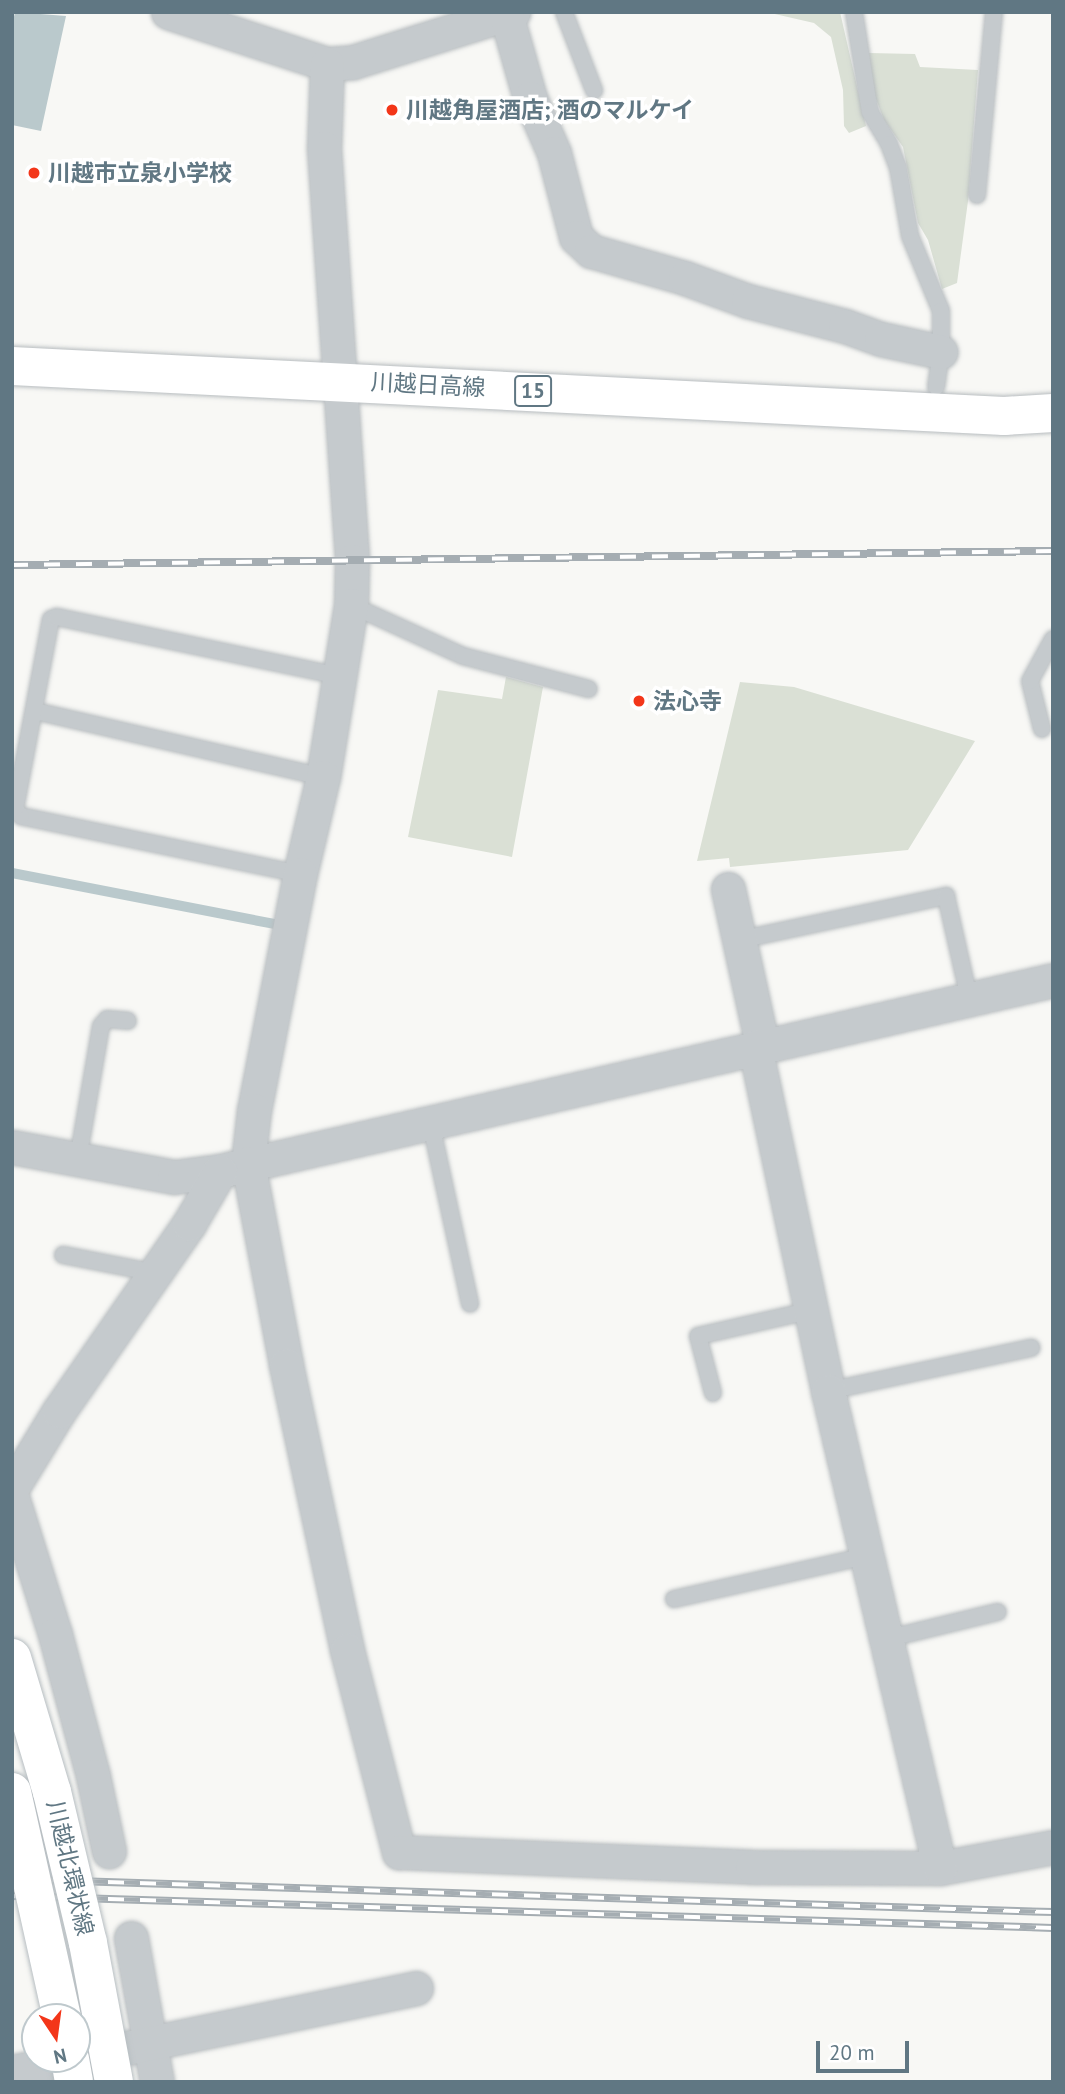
<!DOCTYPE html>
<html>
<head>
<meta charset="utf-8">
<style>
  body { margin:0 }
  #map { position:relative; width:1065px; height:2094px; overflow:hidden; background:#f8f8f5; font-family:"PT Sans","Noto Sans JP",sans-serif }
  div>[style] { position:absolute }
  .green>* { inset:0; background:#dae0d5 }
  .water>* { inset:0; background:#bac9cc }
  .stream>* { height:10px; margin:-5px; padding:0 5px; transform-origin:5px; border-radius:5px; background:#bac9cc }
  .roads { filter:drop-shadow(0 0 2px #b8bdc0) drop-shadow(0 0 2px #b8bdc0) }
  .lane>* { height:16px; margin:-8px; padding:0 8px; transform-origin:8px; border-radius:8px; background:#c5cacd }
  .street>* { height:33px; margin:-16.5px; padding:0 16.5px; transform-origin:16.5px; border-radius:16.5px; background:#c5cacd }
  .primary>* { height:38px; margin:-19px; padding:0 19px; transform-origin:19px; border-radius:19px; background:#fff }
  .rail>* { height:8px; margin-top:-4px; transform-origin:0; background:repeating-linear-gradient(90deg,#fff 0 16px,#a5adb2 0 32px); box-sizing:border-box; border-block:2px solid #a5adb2 }
  .bridges { filter:drop-shadow(0 0 2px #b7bec2) drop-shadow(0 0 2px #b7bec2) }
  .secondary-bridge>* { height:38px; margin:-19px; padding:0 19px; transform-origin:19px; border-radius:19px; background:#fff }
  .dots>* { width:19px; height:19px; translate:-50% -50%; box-sizing:border-box; border:4px solid #fff; border-radius:50% }
  span { translate:-50% -50%; white-space:nowrap; text-align:center; line-height:1.15; -webkit-text-stroke:7px #fff; paint-order:stroke }
  .shield-label span { padding:2px 5px; background:#fff; border:2px solid; border-radius:5px; -webkit-text-stroke-width:0 }
  .shield-label { font-size:21px; color:#607783; font-weight:700 }
  .poi-label { font-size:23px; color:#607783; font-weight:700 }
  .left { translate:0 -50%; text-align:left }
  .street-label { font-size:23px; color:#607783 }
  .frame { position:absolute; inset:0; border:14px solid #607783; pointer-events:none }
  .north { position:absolute; left:21px; top:2003px; width:70px; height:70px; box-sizing:border-box; background:#fff; border:2px solid #bfc9cd; border-radius:50%; rotate:167deg; font-size:19px; font-weight:700; line-height:28px; text-align:center; color:#607783 }
  .north::after { content:''; display:block; margin:auto; width:24px; height:32px; background:#f33619; clip-path:polygon(50% 0,100% 100%,50% 72%,0 100%) }
  .scale { position:absolute; left:816px; top:2041px; width:93px; height:32px; box-sizing:border-box; border:4px solid #607783; border-top:0; padding-left:9px; font-size:21px; line-height:24px; white-space:nowrap; color:#607783; -webkit-text-stroke:5px #fff; paint-order:stroke }
</style>
</head>
<body>
<div id="map">
  <div class="green">
    <div style="clip-path:polygon(766px 12px,840px 12px,866px 126px,849px 133px,844px 126px,843px 90px,831px 37px,814px 23px)"></div>
    <div style="clip-path:polygon(869px 53px,915px 54px,920px 67px,978px 70px,968px 201px,957px 283px,942px 289px,928px 240px,918px 223px,903px 147px,884px 120px,873px 91px)"></div>
    <div style="clip-path:polygon(506px 677px,543px 687px,512px 857px,408px 837px,438px 690px,502px 699px)"></div>
    <div style="clip-path:polygon(740px 682px,794px 687px,975px 741px,908px 850px,730px 867px,729px 858px,697px 861px)"></div>
  </div>
  <div class="water">
    <div style="clip-path:polygon(15px 12px,66px 16px,41px 131px,12px 125px,12px 26px)"></div>
  </div>
  <div class="stream">
    <div style="left:12px;top:873px;width:267px;rotate:11deg"></div>
  </div>
  <div class="roads">
    <div class="lane">
      <div style="left:564px;top:12px;width:84px;rotate:69deg"></div>
      <div style="left:854px;top:12px;width:101px;rotate:80.9deg"></div>
      <div style="left:870px;top:112px;width:37px;rotate:59deg"></div>
      <div style="left:889px;top:144px;width:25px;rotate:69deg"></div>
      <div style="left:898px;top:167px;width:70px;rotate:80.1deg"></div>
      <div style="left:910px;top:236px;width:81px;rotate:67.5deg"></div>
      <div style="left:941px;top:311px;width:41px;rotate:90deg"></div>
      <div style="left:941px;top:352px;width:35px;rotate:98deg"></div>
      <div style="left:977px;top:195px;width:184px;rotate:-84.7deg"></div>
      <div style="left:351px;top:605px;width:123px;rotate:24.5deg"></div>
      <div style="left:463px;top:656px;width:130px;rotate:14.7deg"></div>
      <div style="left:35px;top:711px;width:295px;rotate:12.9deg"></div>
      <div style="left:1042px;top:729px;width:49px;rotate:-104deg"></div>
      <div style="left:1030px;top:681px;width:48px;rotate:-61.3deg"></div>
      <div style="left:300px;top:874px;width:285px;rotate:-168.3deg"></div>
      <div style="left:21px;top:816px;width:9px;rotate:-131deg"></div>
      <div style="left:15px;top:809px;width:193px;rotate:-79.3deg"></div>
      <div style="left:51px;top:619px;width:6px;rotate:-18deg"></div>
      <div style="left:57px;top:617px;width:289px;rotate:11.8deg"></div>
      <div style="left:739px;top:940px;width:212px;rotate:-12deg"></div>
      <div style="left:946px;top:896px;width:104px;rotate:77.2deg"></div>
      <div style="left:430px;top:1120px;width:188px;rotate:77.7deg"></div>
      <div style="left:78px;top:1159px;width:135px;rotate:-80.2deg"></div>
      <div style="left:101px;top:1026px;width:9px;rotate:-49deg"></div>
      <div style="left:107px;top:1019px;width:21px;rotate:5deg"></div>
      <div style="left:63px;top:1255px;width:95px;rotate:11deg"></div>
      <div style="left:828px;top:1391px;width:208px;rotate:-12deg"></div>
      <div style="left:713px;top:1393px;width:59px;rotate:-104.7deg"></div>
      <div style="left:698px;top:1336px;width:117px;rotate:-12.8deg"></div>
      <div style="left:674px;top:1599px;width:197px;rotate:-12.6deg"></div>
      <div style="left:886px;top:1639px;width:115px;rotate:-13.6deg"></div>
    </div>
    <div class="street">
      <div style="left:168px;top:12px;width:167px;rotate:18.1deg"></div>
      <div style="left:327px;top:64px;width:26px;rotate:-4deg"></div>
      <div style="left:353px;top:62px;width:168px;rotate:-17.4deg"></div>
      <div style="left:506px;top:14px;width:87px;rotate:74.1deg"></div>
      <div style="left:530px;top:98px;width:60px;rotate:66.4deg"></div>
      <div style="left:554px;top:153px;width:87px;rotate:75.3deg"></div>
      <div style="left:576px;top:237px;width:21px;rotate:43deg"></div>
      <div style="left:591px;top:251px;width:98px;rotate:16deg"></div>
      <div style="left:685px;top:278px;width:67px;rotate:20.1deg"></div>
      <div style="left:748px;top:301px;width:100px;rotate:14.5deg"></div>
      <div style="left:845px;top:326px;width:38px;rotate:20deg"></div>
      <div style="left:881px;top:339px;width:61px;rotate:12.2deg"></div>
      <div style="left:327px;top:64px;width:84px;rotate:92deg"></div>
      <div style="left:324px;top:148px;width:414px;rotate:86.1deg"></div>
      <div style="left:352px;top:561px;width:44px;rotate:91.3deg"></div>
      <div style="left:351px;top:605px;width:174px;rotate:99.2deg"></div>
      <div style="left:323px;top:777px;width:100px;rotate:103.3deg"></div>
      <div style="left:300px;top:874px;width:240px;rotate:101deg"></div>
      <div style="left:254px;top:1110px;width:53px;rotate:96.5deg"></div>
      <div style="left:248px;top:1163px;width:206px;rotate:79.3deg"></div>
      <div style="left:286px;top:1365px;width:291px;rotate:77.9deg"></div>
      <div style="left:347px;top:1650px;width:209px;rotate:75.6deg"></div>
      <div style="left:399px;top:1852px;width:353px;rotate:2.4deg"></div>
      <div style="left:752px;top:1867px;width:188px;rotate:0.3deg"></div>
      <div style="left:940px;top:1868px;width:115px;rotate:-10.5deg"></div>
      <div style="left:728px;top:889px;width:159px;rotate:77.6deg"></div>
      <div style="left:755px;top:1047px;width:352px;rotate:78deg"></div>
      <div style="left:828px;top:1391px;width:490px;rotate:76.8deg"></div>
      <div style="left:12px;top:1147px;width:165px;rotate:10.5deg"></div>
      <div style="left:174px;top:1177px;width:46px;rotate:-7.4deg"></div>
      <div style="left:220px;top:1171px;width:855px;rotate:-12.91deg"></div>
      <div style="left:12px;top:1488px;width:90px;rotate:-58.6deg"></div>
      <div style="left:59px;top:1411px;width:228px;rotate:-55.2deg"></div>
      <div style="left:189px;top:1224px;width:61px;rotate:-59.7deg"></div>
      <div style="left:12px;top:1497px;width:144px;rotate:72.6deg"></div>
      <div style="left:55px;top:1634px;width:147px;rotate:75deg"></div>
      <div style="left:93px;top:1776px;width:77px;rotate:78deg"></div>
      <div style="left:131px;top:1938px;width:146px;rotate:79.8deg"></div>
      <div style="left:83px;top:2057px;width:340px;rotate:-11.7deg"></div>
      <div style="left:12px;top:2072px;width:64px;rotate:-11.7deg"></div>
    </div>
    <div class="primary">
      <div style="left:12px;top:366px;width:993px;rotate:2.89deg"></div>
      <div style="left:1004px;top:416px;width:49px;rotate:-3.5deg"></div>
    </div>
  </div>
  <div class="rail">
    <div style="left:12px;top:565px;width:1041px;rotate:-0.77deg"></div>
    <div style="left:12px;top:1879px;width:1042px;rotate:1.82deg"></div>
    <div style="left:12px;top:1896px;width:1041px;rotate:1.76deg"></div>
  </div>
  <div class="bridges">
    <div class="secondary-bridge">
      <div style="left:12px;top:1658px;width:140px;rotate:73.4deg"></div>
      <div style="left:52px;top:1792px;width:155px;rotate:76.6deg"></div>
      <div style="left:88px;top:1943px;width:141px;rotate:79.4deg"></div>
      <div style="left:12px;top:1792px;width:230px;rotate:77.5deg"></div>
      <div style="left:70px;top:2059px;width:23px;rotate:80deg"></div>
    </div>
  </div>
  <div class="dots">
    <div style="left:392px;top:110px;background:#f33619"></div>
    <div style="left:34px;top:173px;background:#f33619"></div>
    <div style="left:639px;top:701px;background:#f33619"></div>
  </div>
  <div class="shield-label">
    <span style="left:533px;top:391px">15</span>
  </div>
  <div class="poi-label">
    <span class="left" style="left:406px;top:110px">川越角屋酒店; 酒のマルケイ</span>
    <span class="left" style="left:48px;top:173px">川越市立泉小学校</span>
    <span class="left" style="left:653px;top:701px">法心寺</span>
  </div>
  <div class="street-label">
    <span style="left:428px;top:385px;rotate:3deg">川越日高線</span>
    <span style="left:70px;top:1868px;rotate:77deg">川越北環状線</span>
  </div>
  <div class="frame"></div>
  <div class="north">N</div>
  <div class="scale">20 m</div>
</div>
</body>
</html>
